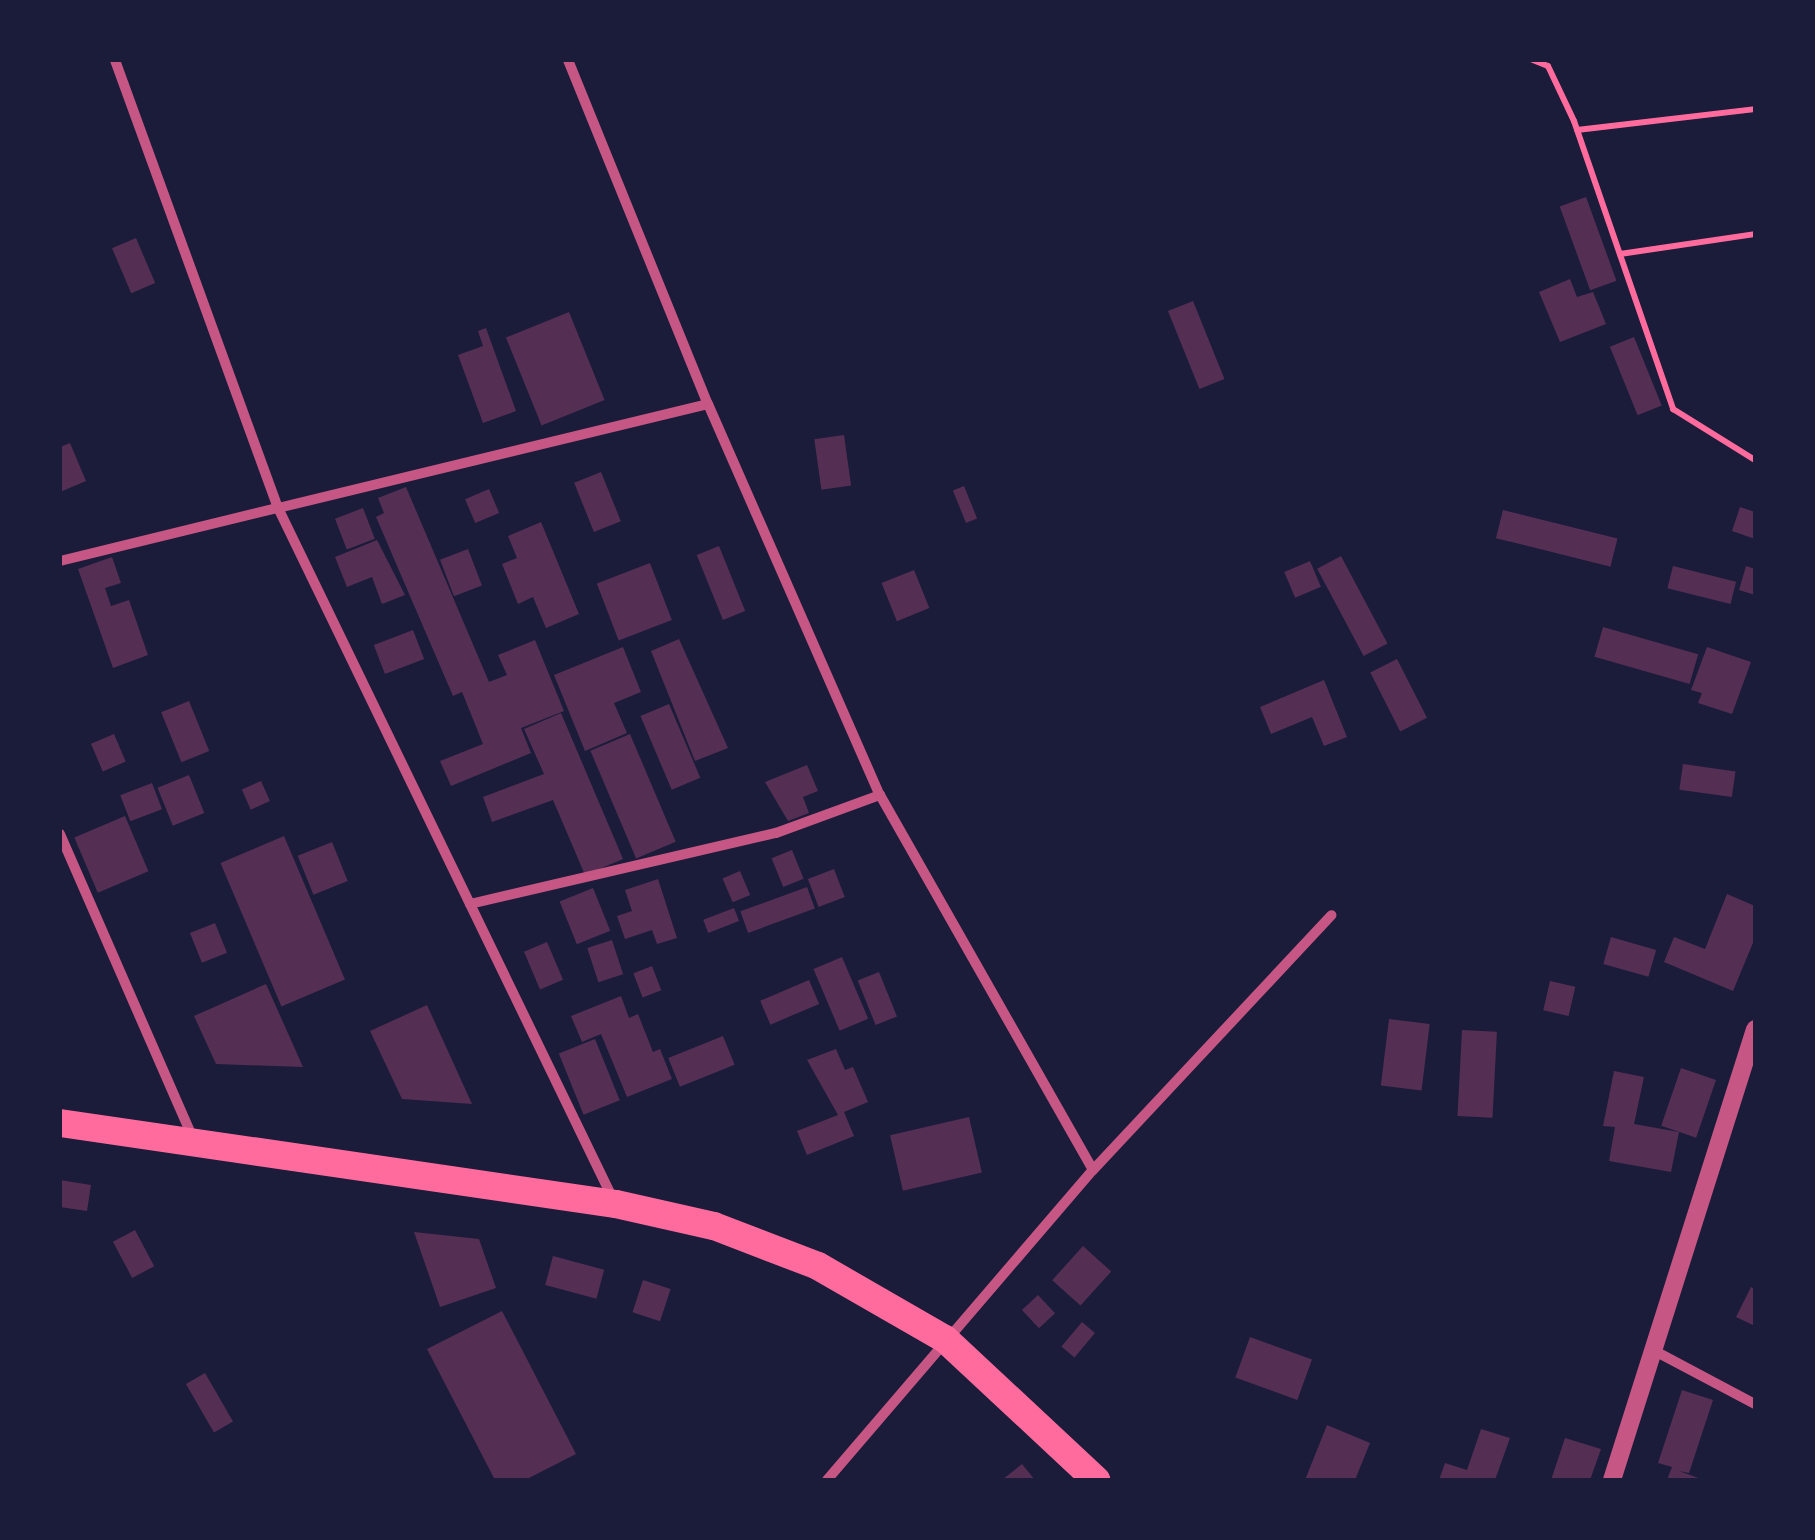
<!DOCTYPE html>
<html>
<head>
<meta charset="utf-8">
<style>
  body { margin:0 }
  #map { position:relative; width:1815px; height:1540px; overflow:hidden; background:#1b1b3a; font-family:"Alegreya Sans",sans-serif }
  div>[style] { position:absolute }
  .building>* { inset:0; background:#542f53; transform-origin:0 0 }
  .path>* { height:6px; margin:-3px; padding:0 3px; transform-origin:3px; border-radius:3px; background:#ff6b9d }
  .minor>* { height:10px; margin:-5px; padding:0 5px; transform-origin:5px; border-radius:5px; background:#c65784 }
  .tertiary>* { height:18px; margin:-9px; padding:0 9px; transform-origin:9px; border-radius:9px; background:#c65784 }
  .trunk>* { height:28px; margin:-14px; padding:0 14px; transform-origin:14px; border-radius:14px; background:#ff6b9d }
  span { translate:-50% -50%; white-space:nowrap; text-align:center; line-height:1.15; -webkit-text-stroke:10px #1b1b3a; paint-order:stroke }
  .frame { position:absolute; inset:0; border:62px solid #1b1b3a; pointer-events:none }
</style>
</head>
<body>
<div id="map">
  <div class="building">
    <div style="left:1586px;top:197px;width:89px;height:28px;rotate:70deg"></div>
    <div style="left:136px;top:238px;width:49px;height:26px;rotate:67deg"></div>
    <div style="clip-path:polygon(1570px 279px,1577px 297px,1593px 292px,1606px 324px,1560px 342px,1539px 292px)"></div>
    <div style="left:1193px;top:301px;width:84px;height:27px;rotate:68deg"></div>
    <div style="left:569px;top:312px;width:95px;height:68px;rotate:68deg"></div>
    <div style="clip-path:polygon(486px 328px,516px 411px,483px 423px,458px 355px,483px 346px,478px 331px)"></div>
    <div style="left:1634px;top:337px;width:74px;height:26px;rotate:68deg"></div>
    <div style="left:844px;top:435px;width:51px;height:30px;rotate:82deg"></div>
    <div style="clip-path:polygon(70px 443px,86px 481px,60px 492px,60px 447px)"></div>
    <div style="left:601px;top:472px;width:53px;height:29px;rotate:68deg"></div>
    <div style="left:964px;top:486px;width:35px;height:12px;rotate:68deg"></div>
    <div style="clip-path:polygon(406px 487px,489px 682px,507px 675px,498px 655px,535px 640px,564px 711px,521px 728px,531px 753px,451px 786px,440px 761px,483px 744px,462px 692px,453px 696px,376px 517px,384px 513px,378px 498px)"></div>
    <div style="left:489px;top:489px;width:26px;height:26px;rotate:67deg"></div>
    <div style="clip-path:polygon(1740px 507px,1755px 512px,1755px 539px,1732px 531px)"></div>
    <div style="left:363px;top:508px;width:33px;height:30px;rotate:69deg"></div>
    <div style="left:1503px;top:510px;width:118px;height:29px;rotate:14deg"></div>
    <div style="clip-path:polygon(541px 522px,579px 614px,546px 628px,533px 597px,518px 604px,502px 564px,517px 558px,508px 536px)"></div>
    <div style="clip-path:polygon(377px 540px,405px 595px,382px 604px,372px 577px,347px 587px,335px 557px)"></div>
    <div style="left:719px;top:546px;width:70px;height:24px;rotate:68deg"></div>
    <div style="left:468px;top:549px;width:39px;height:30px;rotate:69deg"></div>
    <div style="left:1341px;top:556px;width:99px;height:27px;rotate:62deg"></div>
    <div style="clip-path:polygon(112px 557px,121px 583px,105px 588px,111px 606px,129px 600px,148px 655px,113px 668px,78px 569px)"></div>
    <div style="left:1310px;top:561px;width:28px;height:28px;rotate:67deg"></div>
    <div style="left:650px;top:563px;width:61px;height:57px;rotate:69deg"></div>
    <div style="left:1673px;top:566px;width:65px;height:23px;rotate:14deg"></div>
    <div style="clip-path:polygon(1746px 566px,1755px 569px,1755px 595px,1739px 590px)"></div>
    <div style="left:914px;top:570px;width:41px;height:35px;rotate:68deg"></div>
    <div style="left:1603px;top:627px;width:99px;height:31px;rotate:16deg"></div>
    <div style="left:413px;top:630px;width:31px;height:42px;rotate:69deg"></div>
    <div style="clip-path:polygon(679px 639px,728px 748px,695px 761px,651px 651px)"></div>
    <div style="clip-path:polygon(623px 647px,641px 692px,614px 703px,627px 733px,585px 751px,554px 675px)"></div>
    <div style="clip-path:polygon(1707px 647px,1751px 662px,1732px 714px,1698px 703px,1702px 693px,1691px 690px)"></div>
    <div style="left:1397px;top:659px;width:66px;height:30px;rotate:63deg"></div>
    <div style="clip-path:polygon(1324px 680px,1347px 737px,1324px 746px,1312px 717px,1271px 734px,1260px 707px)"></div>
    <div style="left:189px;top:701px;width:54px;height:30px;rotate:68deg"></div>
    <div style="left:669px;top:704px;width:80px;height:31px;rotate:67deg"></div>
    <div style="clip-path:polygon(561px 713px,623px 859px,585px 875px,553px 800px,492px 822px,483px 797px,544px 774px,524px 729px)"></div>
    <div style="left:114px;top:734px;width:30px;height:25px;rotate:67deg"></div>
    <div style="left:630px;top:734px;width:117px;height:43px;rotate:67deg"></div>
    <div style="left:1683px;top:764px;width:53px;height:26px;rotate:8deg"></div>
    <div style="clip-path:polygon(807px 765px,818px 791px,803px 797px,809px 813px,788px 821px,765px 782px)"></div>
    <div style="left:189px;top:775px;width:41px;height:34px;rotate:68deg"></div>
    <div style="left:261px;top:781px;width:22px;height:21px;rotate:66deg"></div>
    <div style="left:152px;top:783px;width:28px;height:34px;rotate:69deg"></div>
    <div style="left:125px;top:816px;width:60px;height:55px;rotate:67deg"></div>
    <div style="left:284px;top:836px;width:156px;height:69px;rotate:67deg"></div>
    <div style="left:332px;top:842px;width:42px;height:37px;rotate:68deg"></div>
    <div style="left:792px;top:850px;width:31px;height:22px;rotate:68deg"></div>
    <div style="left:834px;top:869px;width:30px;height:28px;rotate:69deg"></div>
    <div style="left:740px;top:871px;width:26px;height:19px;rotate:67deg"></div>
    <div style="clip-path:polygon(658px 879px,677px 938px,657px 944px,652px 930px,625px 939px,617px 916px,632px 911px,625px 890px)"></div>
    <div style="left:807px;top:887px;width:23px;height:71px;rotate:70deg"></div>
    <div style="left:593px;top:888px;width:46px;height:36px;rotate:68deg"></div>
    <div style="clip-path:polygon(1727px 894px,1755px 906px,1755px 938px,1733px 991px,1664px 962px,1674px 937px,1705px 949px)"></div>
    <div style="left:734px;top:908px;width:14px;height:33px;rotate:69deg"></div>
    <div style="left:215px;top:923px;width:32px;height:27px;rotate:68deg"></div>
    <div style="left:1611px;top:937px;width:47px;height:28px;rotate:16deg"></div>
    <div style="left:612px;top:940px;width:36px;height:26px;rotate:72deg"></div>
    <div style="left:547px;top:942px;width:41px;height:25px;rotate:67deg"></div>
    <div style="left:842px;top:957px;width:67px;height:31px;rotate:67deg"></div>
    <div style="left:652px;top:966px;width:26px;height:20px;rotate:69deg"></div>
    <div style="left:879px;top:972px;width:48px;height:23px;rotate:68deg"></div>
    <div style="left:809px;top:980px;width:26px;height:53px;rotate:67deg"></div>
    <div style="left:1550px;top:981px;width:26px;height:30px;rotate:13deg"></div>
    <div style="clip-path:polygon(266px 984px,303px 1067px,216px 1064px,194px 1016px)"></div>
    <div style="clip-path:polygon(621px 996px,629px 1018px,638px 1014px,653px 1052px,660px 1049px,672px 1079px,627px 1097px,601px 1034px,582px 1042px,571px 1016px)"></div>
    <div style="clip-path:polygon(427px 1005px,472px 1104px,402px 1099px,370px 1031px)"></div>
    <div style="left:1389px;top:1019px;width:41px;height:67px;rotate:7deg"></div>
    <div style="left:1462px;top:1030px;width:35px;height:86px;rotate:3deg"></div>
    <div style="left:723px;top:1036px;width:31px;height:59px;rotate:68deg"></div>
    <div style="left:595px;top:1039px;width:66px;height:39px;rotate:68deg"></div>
    <div style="clip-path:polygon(836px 1049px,845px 1070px,853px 1067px,868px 1102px,844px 1112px,854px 1136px,807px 1155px,797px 1131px,838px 1115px,807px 1060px)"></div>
    <div style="left:1681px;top:1068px;width:37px;height:61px;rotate:19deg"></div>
    <div style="clip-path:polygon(1614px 1071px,1644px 1077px,1634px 1124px,1679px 1132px,1671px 1172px,1609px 1161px,1615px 1127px,1603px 1126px)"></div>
    <div style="left:969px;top:1117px;width:57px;height:81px;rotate:77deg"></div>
    <div style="clip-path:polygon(60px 1180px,91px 1185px,87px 1211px,60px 1207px)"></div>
    <div style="left:135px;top:1230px;width:41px;height:25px;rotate:62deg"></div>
    <div style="clip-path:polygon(414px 1232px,479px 1239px,496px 1288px,440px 1307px)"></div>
    <div style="left:1083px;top:1246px;width:38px;height:46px;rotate:42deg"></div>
    <div style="left:553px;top:1256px;width:53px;height:30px;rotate:15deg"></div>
    <div style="left:643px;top:1280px;width:29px;height:34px;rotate:18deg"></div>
    <div style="clip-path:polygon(1751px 1287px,1755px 1289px,1755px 1326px,1736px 1317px)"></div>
    <div style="left:1038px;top:1295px;width:25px;height:22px;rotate:47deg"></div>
    <div style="clip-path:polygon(502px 1311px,576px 1454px,525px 1480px,495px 1480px,427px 1349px)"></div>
    <div style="left:1082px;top:1322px;width:17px;height:32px;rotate:40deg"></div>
    <div style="left:1250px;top:1337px;width:66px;height:43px;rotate:20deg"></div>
    <div style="left:205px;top:1373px;width:56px;height:22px;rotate:60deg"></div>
    <div style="clip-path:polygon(1682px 1390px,1713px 1400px,1689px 1473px,1679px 1471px,1704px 1480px,1667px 1480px,1672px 1467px,1658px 1463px)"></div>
    <div style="clip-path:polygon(1327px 1425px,1370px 1443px,1355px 1480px,1305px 1480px)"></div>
    <div style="clip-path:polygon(1481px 1429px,1510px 1438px,1495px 1480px,1439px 1480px,1445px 1463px,1467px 1470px)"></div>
    <div style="clip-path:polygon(1565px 1438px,1601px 1449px,1590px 1480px,1551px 1480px)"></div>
    <div style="clip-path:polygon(1022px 1464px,1035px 1480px,1002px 1480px)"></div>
  </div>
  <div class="path">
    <div style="left:1533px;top:60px;width:16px;rotate:22deg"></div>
    <div style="left:1548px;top:66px;width:61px;rotate:64.7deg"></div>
    <div style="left:1574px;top:121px;width:305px;rotate:71deg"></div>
    <div style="left:1673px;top:409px;width:97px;rotate:31.9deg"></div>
    <div style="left:1577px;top:130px;width:179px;rotate:-6.7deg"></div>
    <div style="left:1620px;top:254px;width:136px;rotate:-8.4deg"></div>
  </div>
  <div class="minor">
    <div style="left:568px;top:60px;width:371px;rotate:67.9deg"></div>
    <div style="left:60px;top:561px;width:224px;rotate:-13.7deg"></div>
    <div style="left:278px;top:508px;width:477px;rotate:-110deg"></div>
    <div style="left:60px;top:834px;width:334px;rotate:66.4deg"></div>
    <div style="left:470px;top:904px;width:314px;rotate:-13.1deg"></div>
    <div style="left:776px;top:833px;width:111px;rotate:-20.1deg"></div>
    <div style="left:613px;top:1199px;width:768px;rotate:-115.86deg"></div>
    <div style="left:278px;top:508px;width:442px;rotate:-13.6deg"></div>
    <div style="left:708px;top:404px;width:427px;rotate:66.3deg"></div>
    <div style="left:880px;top:795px;width:431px;rotate:60.4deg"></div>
    <div style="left:1653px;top:1350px;width:115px;rotate:27.9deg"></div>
    <div style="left:827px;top:1480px;width:408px;rotate:-49.4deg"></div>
    <div style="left:1093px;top:1170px;width:349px;rotate:-46.9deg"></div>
  </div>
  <div class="tertiary">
    <div style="left:1612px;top:1480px;width:473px;rotate:-72.4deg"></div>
  </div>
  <div class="trunk">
    <div style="left:60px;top:1123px;width:562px;rotate:8.29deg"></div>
    <div style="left:616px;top:1204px;width:100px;rotate:12.7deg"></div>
    <div style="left:714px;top:1226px;width:111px;rotate:21deg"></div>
    <div style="left:818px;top:1266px;width:146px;rotate:29.9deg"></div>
    <div style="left:945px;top:1339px;width:207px;rotate:43deg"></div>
  </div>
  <div class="frame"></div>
</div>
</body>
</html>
